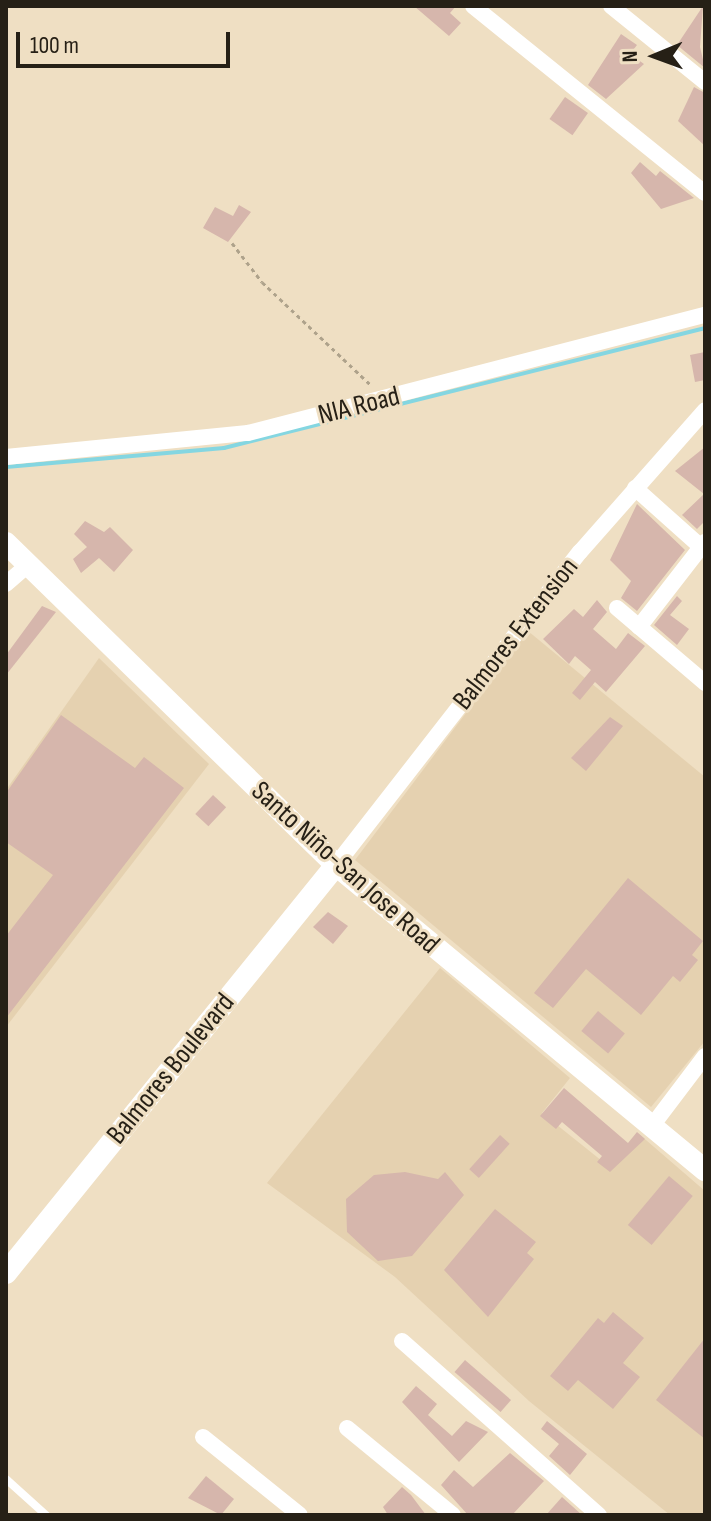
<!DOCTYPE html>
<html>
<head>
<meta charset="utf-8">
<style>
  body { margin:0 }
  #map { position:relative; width:711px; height:1521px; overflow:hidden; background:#efdfc3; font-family:"Sofia Sans Condensed",sans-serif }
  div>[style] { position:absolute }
  .built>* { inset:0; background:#e5d1b0 }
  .stream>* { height:4px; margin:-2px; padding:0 2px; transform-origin:2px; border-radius:2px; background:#84d6e1 }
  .building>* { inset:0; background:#d6b6ac; transform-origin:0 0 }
  .path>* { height:3px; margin-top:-1.5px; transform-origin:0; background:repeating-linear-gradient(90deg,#aea28b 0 4px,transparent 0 8px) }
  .service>* { height:8px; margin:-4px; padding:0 4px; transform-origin:4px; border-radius:4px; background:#fff }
  .minor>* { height:16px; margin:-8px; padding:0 8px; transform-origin:8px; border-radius:8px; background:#fff }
  .secondary>* { height:22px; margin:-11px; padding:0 11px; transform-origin:11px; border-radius:11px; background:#fff }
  span { translate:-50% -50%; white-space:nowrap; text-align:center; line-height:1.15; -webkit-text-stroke:6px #efdfc3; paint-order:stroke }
  .street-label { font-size:28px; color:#262016 }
  .frame { position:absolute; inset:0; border:8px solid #262016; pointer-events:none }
  .north { position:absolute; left:615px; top:16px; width:80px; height:80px; -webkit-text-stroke:6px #efdfc3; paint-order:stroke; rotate:269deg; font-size:22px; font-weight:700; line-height:32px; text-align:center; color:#262016 }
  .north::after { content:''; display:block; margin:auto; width:28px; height:36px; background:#262016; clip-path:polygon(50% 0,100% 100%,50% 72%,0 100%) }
  .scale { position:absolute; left:16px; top:32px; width:214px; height:36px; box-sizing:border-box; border:4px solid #262016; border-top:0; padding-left:10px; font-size:24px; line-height:28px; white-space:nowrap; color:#262016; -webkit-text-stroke:6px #efdfc3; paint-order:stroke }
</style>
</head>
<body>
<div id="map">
  <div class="built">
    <div style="clip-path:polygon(528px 631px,705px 777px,705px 1041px,651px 1107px,355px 860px)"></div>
    <div style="clip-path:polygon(99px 658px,209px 764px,6px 1027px,6px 790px)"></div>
    <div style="clip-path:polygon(440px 968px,570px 1078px,542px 1113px,612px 1169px,639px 1134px,705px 1191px,705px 1515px,670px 1515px,529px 1401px,395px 1277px,267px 1183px)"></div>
  </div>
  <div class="stream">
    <div style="left:6px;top:467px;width:219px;rotate:-5deg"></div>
    <div style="left:224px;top:448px;width:496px;rotate:-14deg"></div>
  </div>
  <div class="building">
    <div style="clip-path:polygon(414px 6px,456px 6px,450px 13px,461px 23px,449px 36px)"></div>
    <div style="clip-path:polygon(703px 6px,700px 47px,705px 68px,677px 45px)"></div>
    <div style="clip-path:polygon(621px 34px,637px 45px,630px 54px,644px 64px,606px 99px,588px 85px)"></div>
    <div style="clip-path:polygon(694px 87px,705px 93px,705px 146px,678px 121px)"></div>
    <div style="left:565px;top:97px;width:28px;height:27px;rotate:35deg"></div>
    <div style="clip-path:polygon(640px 162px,656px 176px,660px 171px,694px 198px,661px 209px,631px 173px)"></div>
    <div style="clip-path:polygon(239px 205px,251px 212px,228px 242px,203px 228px,215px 207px,233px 216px)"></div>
    <div style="clip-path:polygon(705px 352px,705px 380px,695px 382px,690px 355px)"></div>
    <div style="clip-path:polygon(705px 447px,705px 521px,697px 529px,682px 515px,704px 494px,675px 471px)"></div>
    <div style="clip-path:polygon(637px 504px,685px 550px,637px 611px,621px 598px,631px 581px,610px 560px)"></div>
    <div style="clip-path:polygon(85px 521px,104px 532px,110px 527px,133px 550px,114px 572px,99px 558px,81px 573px,73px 559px,87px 547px,74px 534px)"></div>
    <div style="clip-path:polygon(677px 596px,682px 601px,670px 615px,689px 629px,677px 645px,654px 625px)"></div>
    <div style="clip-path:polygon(597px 600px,607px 612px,593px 629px,616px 649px,628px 633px,645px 646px,606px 692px,595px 682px,580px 700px,572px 693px,591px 670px,575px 656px,569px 664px,543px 639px,574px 609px,583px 617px)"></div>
    <div style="clip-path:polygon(42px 606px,56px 612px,6px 675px,6px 655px)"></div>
    <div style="clip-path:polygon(61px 715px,135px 768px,144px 757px,184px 788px,6px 1018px,6px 936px,53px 875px,6px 842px,6px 793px)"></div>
    <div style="clip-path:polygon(610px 717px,623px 726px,586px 771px,571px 758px)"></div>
    <div style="left:213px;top:795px;width:18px;height:26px;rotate:43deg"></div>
    <div style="clip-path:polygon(628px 878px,703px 941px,692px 955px,698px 960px,680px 982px,673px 976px,641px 1015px,586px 969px,553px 1008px,534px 993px)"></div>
    <div style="clip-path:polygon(328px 912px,348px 926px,333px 944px,313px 927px)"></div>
    <div style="left:598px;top:1011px;width:35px;height:26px;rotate:40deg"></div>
    <div style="clip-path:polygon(564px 1088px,628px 1143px,637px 1132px,645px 1139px,610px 1172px,597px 1162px,602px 1156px,562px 1122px,556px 1129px,540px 1116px)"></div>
    <div style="left:500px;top:1135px;width:13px;height:46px;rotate:42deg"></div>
    <div style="clip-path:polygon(405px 1172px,438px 1179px,445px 1172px,464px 1195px,412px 1256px,378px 1261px,347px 1232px,346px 1199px,374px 1175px)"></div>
    <div style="left:669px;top:1176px;width:31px;height:64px;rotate:40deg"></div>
    <div style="clip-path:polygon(495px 1209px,536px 1242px,527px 1253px,534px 1259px,488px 1317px,444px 1270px)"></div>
    <div style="clip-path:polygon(613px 1312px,644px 1338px,623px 1363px,640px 1377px,613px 1409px,578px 1380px,568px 1391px,550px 1376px,598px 1318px,604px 1323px)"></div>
    <div style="clip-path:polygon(705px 1338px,705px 1439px,656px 1400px)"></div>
    <div style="left:465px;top:1360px;width:61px;height:16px;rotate:41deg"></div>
    <div style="clip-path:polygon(416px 1386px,437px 1404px,428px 1415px,452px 1436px,466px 1421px,488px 1432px,459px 1462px,402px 1402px)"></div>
    <div style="clip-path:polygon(547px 1421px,587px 1454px,570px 1475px,549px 1456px,559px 1444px,541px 1429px)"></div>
    <div style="clip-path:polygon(510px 1453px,544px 1481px,512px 1515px,468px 1515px,441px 1485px,454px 1470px,473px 1487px)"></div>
    <div style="clip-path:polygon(206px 1476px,234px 1499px,221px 1515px,188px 1498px)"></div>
    <div style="clip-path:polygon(402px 1487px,411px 1495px,426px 1515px,388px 1515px,383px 1507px)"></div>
    <div style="clip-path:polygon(562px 1497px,582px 1515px,546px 1515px)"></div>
  </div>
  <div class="path">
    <div style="left:232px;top:243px;width:49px;rotate:52.4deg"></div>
    <div style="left:262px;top:282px;width:150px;rotate:43.4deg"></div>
  </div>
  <div class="service">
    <div style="left:6px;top:1479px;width:54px;rotate:42deg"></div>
  </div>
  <div class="minor">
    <div style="left:473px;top:6px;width:298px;rotate:38.9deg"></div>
    <div style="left:611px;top:6px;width:121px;rotate:39deg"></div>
    <div style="left:6px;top:457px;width:243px;rotate:-5.7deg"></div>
    <div style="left:248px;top:433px;width:472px;rotate:-14.5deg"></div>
    <div style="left:635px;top:488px;width:89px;rotate:41.8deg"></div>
    <div style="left:6px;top:584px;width:29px;rotate:-41deg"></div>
    <div style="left:617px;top:608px;width:116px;rotate:40.4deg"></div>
    <div style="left:639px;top:627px;width:108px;rotate:-52.2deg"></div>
    <div style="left:336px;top:865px;width:397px;rotate:-52.1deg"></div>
    <div style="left:580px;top:552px;width:189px;rotate:-48.6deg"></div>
    <div style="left:652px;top:1126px;width:88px;rotate:-52.9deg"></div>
    <div style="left:402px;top:1341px;width:263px;rotate:41.5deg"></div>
    <div style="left:347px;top:1428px;width:137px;rotate:39.4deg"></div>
    <div style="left:203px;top:1437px;width:124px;rotate:38.8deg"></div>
  </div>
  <div class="secondary">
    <div style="left:6px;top:543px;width:461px;rotate:44.3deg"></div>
    <div style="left:336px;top:865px;width:479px;rotate:39.6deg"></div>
    <div style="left:6px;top:1273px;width:525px;rotate:-51.03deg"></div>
  </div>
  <div class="street-label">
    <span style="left:359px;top:406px;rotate:-14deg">NIA Road</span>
    <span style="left:516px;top:634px;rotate:-52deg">Balmores Extension</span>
    <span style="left:345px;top:868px;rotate:42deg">Santo Niño-San Jose Road</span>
    <span style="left:171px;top:1069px;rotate:-51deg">Balmores Boulevard</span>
  </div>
  <div class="frame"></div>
  <div class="north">N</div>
  <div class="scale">100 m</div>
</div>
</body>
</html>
